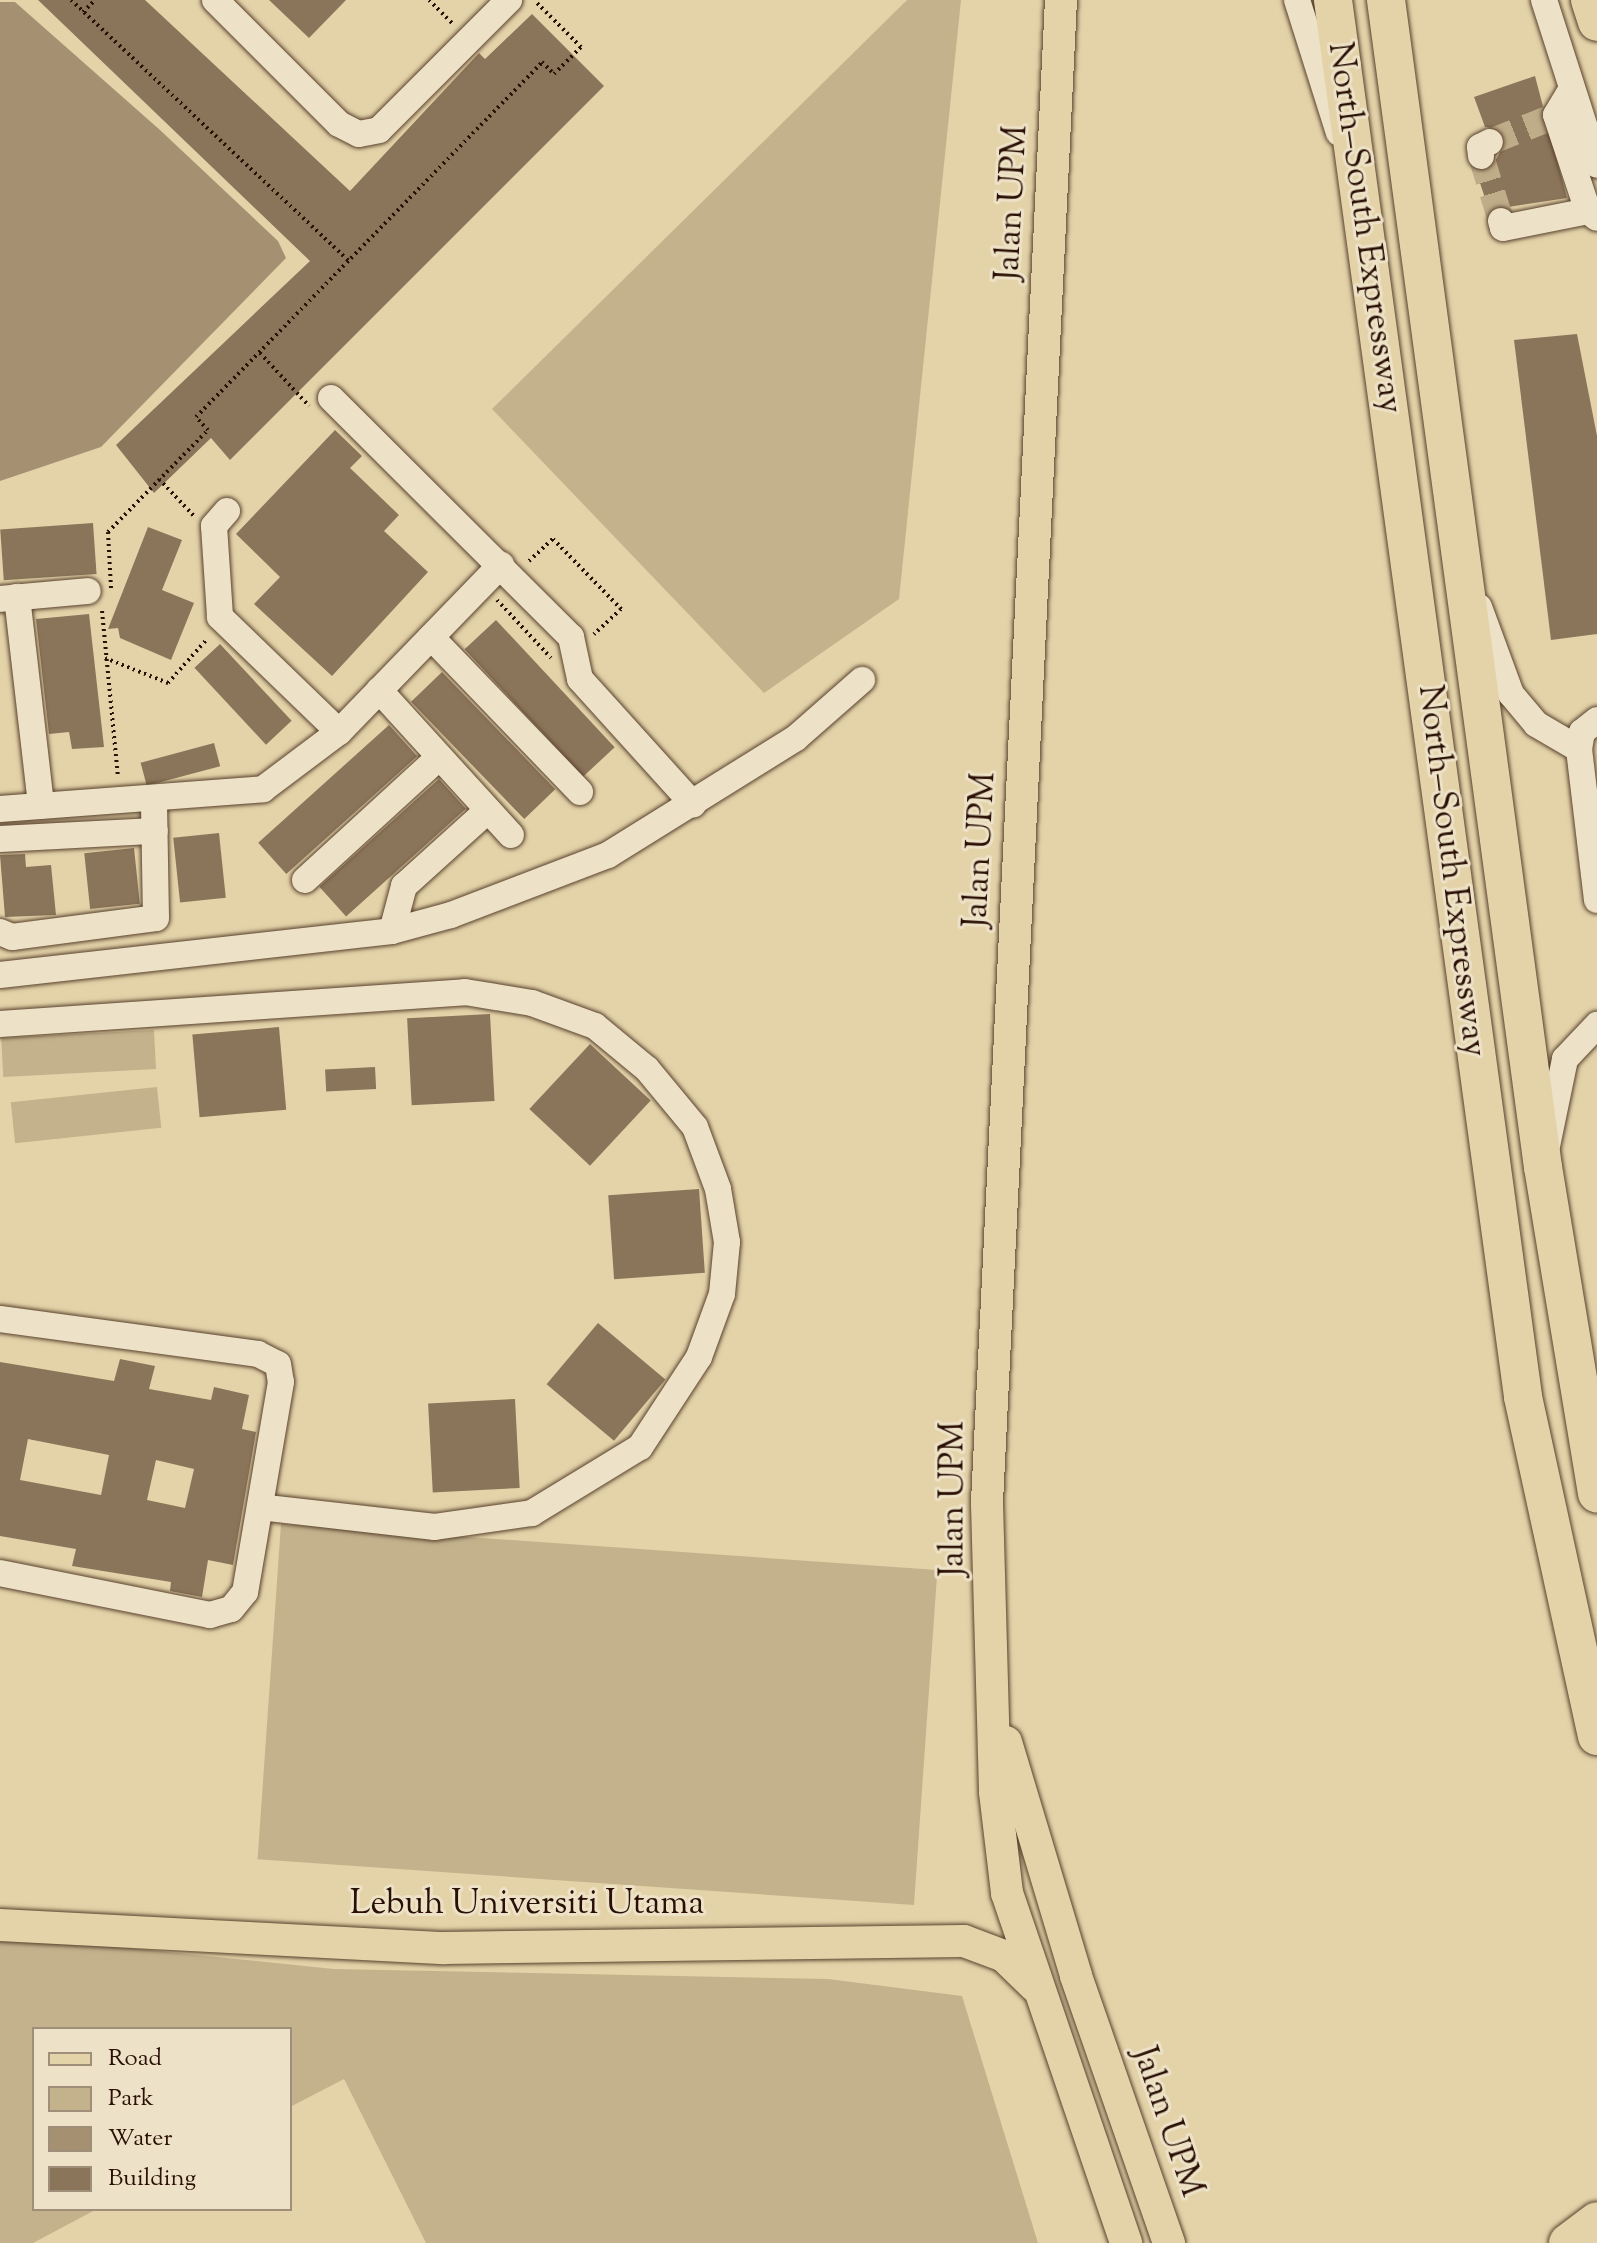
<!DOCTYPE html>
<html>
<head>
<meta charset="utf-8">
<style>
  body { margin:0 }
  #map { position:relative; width:1597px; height:2243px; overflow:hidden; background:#e4d3a9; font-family:"Sorts Mill Goudy",serif }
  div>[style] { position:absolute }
  .green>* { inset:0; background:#c4b28d; transform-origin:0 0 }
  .water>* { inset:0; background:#a59171 }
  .building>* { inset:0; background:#8b755a; transform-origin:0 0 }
  .minor-tunnel>* { height:26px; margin-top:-13px; transform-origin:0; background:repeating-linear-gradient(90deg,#bfac88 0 26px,transparent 0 39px) }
  .path>* { height:4px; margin-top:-2px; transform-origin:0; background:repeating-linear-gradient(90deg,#2a1004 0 2px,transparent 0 6px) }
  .roads { filter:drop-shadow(0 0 2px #58412d) drop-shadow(0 0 2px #58412d) }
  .minor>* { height:26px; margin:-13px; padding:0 13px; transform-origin:13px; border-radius:13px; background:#ede2c7 }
  .major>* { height:32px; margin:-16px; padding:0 16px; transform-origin:16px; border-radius:16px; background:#e4d3a9 }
  .highway>* { height:38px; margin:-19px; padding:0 19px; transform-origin:19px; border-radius:19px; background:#e4d3a9 }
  span { translate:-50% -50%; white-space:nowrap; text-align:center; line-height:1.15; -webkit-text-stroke:6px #ede2c7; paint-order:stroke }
  .street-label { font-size:34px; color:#2a1004 }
  .legend { position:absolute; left:32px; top:2027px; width:260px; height:184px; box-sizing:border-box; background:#ede2c7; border:2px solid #9f8e79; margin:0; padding:10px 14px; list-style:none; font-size:24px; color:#2a1004 }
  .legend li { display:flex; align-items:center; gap:16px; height:40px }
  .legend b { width:40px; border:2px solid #9f8e79 }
</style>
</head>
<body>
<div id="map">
  <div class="green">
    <div style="clip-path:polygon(907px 0,961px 0,899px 599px,764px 693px,492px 409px)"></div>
    <div style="left:154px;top:1030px;width:39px;height:153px;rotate:87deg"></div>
    <div style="left:157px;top:1087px;width:41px;height:147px;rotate:84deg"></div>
    <div style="left:281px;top:1524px;width:658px;height:336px;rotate:4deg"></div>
    <div style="clip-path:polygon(0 1935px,334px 1969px,828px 1979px,962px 1996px,1038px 2243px,426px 2243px,344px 2079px,290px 2107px,290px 2029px,34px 2029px,34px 2209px,97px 2209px,33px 2243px,0 2243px)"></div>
  </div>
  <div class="water">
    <div style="clip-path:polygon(0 2px,15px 2px,160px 130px,278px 241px,286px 258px,101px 447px,0 481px)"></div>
  </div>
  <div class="building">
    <div style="clip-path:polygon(38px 0,145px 0,350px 191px,479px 53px,485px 59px,532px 14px,604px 86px,230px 460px,211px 438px,154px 493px,116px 445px,310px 261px)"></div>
    <div style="clip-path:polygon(269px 0,346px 0,309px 38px)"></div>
    <div style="clip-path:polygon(1535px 76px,1567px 198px,1489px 210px,1476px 171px,1491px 168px,1506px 142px,1499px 129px,1485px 127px,1474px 97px)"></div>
    <div style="clip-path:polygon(1577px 334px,1597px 436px,1597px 634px,1551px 640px,1514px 340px)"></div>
    <div style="clip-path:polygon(335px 430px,362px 456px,350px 468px,399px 515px,384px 531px,428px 572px,332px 676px,254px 604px,280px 577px,236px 534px)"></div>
    <div style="left:93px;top:523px;width:51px;height:93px;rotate:86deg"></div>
    <div style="clip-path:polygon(148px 527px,182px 540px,162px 590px,194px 603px,171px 660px,120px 638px,118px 628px,108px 629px)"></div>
    <div style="clip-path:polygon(89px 614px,104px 747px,72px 749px,69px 732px,49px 734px,36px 619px)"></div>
    <div style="left:496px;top:620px;width:174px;height:43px;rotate:47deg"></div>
    <div style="left:220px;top:644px;width:105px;height:35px;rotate:47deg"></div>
    <div style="left:442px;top:672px;width:163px;height:43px;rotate:46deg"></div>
    <div style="left:389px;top:725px;width:42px;height:176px;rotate:48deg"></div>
    <div style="left:214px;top:743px;width:24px;height:76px;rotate:75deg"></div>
    <div style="left:439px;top:779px;width:40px;height:161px;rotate:48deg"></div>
    <div style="left:219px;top:833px;width:65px;height:46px;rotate:84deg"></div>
    <div style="left:134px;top:848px;width:56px;height:50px;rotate:84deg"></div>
    <div style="clip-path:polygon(25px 854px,26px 867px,51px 865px,56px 915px,5px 917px,0 855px)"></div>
    <div style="left:490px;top:1014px;width:87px;height:83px;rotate:87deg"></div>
    <div style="left:279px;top:1027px;width:83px;height:87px;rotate:85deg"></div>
    <div style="left:590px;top:1044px;width:83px;height:89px;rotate:43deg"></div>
    <div style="left:375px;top:1067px;width:22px;height:50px;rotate:87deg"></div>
    <div style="left:699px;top:1189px;width:84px;height:91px;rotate:86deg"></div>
    <div style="left:598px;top:1323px;width:88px;height:80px;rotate:40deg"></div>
    <div style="clip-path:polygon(evenodd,120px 1359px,155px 1366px,149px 1389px,211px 1400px,214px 1387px,249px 1395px,242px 1429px,256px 1432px,233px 1565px,208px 1560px,202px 1597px,170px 1591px,171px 1582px,72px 1566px,76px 1549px,0 1536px,0 1362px,114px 1381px,120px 1359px,28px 1439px,109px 1455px,101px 1495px,20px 1480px,28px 1439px,120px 1359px,156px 1460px,194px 1469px,185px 1508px,147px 1500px,156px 1460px)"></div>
    <div style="left:515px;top:1399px;width:89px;height:87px;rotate:87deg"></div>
  </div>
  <div class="minor-tunnel">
    <div style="left:1490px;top:142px;width:65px;rotate:-21.8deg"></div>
    <div style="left:1481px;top:156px;width:68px;rotate:72.9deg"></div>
  </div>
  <div class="path">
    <div style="left:71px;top:0;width:383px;rotate:43.2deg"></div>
    <div style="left:429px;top:0;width:33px;rotate:45deg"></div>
    <div style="left:83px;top:12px;width:17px;rotate:-45deg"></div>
    <div style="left:260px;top:353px;width:72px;rotate:47.2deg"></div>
    <div style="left:159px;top:479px;width:50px;rotate:46.6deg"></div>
    <div style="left:529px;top:561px;width:33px;rotate:-43deg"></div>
    <div style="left:553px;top:539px;width:98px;rotate:45.8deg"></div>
    <div style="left:621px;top:609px;width:37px;rotate:137deg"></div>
    <div style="left:111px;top:588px;width:56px;rotate:-93.1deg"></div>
    <div style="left:108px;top:532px;width:143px;rotate:-45.6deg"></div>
    <div style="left:208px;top:430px;width:18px;rotate:-133deg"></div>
    <div style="left:196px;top:417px;width:496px;rotate:-45.7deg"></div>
    <div style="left:542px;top:62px;width:17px;rotate:45deg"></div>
    <div style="left:554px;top:74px;width:38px;rotate:-45deg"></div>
    <div style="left:581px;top:47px;width:66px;rotate:-135deg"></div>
    <div style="left:497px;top:600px;width:79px;rotate:47deg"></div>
    <div style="left:102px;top:611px;width:166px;rotate:84.5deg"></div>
    <div style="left:105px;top:658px;width:68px;rotate:21.6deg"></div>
    <div style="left:168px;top:683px;width:59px;rotate:-48.4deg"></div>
  </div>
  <div class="roads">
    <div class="minor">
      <div style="left:215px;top:0;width:175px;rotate:45deg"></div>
      <div style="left:339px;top:124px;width:22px;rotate:27deg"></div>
      <div style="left:359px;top:134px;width:20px;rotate:-11deg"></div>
      <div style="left:379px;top:130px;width:184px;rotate:-45deg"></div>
      <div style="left:1297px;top:0;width:139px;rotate:72.5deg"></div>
      <div style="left:1544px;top:0;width:173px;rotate:72.2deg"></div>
      <div style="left:1571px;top:90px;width:29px;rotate:121deg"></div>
      <div style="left:1556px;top:115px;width:101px;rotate:71.6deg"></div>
      <div style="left:1588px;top:211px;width:11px;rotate:38deg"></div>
      <div style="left:1481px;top:156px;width:9px;rotate:-96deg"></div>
      <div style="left:1480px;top:147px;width:11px;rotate:-27deg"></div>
      <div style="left:1501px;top:221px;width:7px;rotate:74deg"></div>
      <div style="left:1503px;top:228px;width:87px;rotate:-11.3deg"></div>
      <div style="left:331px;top:398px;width:339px;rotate:44.9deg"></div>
      <div style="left:571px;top:637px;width:43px;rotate:77.9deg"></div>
      <div style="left:580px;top:679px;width:169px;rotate:47.9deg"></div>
      <div style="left:227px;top:511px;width:20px;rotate:131deg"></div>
      <div style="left:214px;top:526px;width:91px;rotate:86.2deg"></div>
      <div style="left:220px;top:617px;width:165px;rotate:44deg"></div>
      <div style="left:17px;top:597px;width:210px;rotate:83.4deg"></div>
      <div style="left:0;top:599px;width:88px;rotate:-5.2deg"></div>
      <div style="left:1479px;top:607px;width:93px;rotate:69.8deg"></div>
      <div style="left:1511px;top:694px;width:39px;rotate:50deg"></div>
      <div style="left:1536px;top:724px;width:50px;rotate:30.2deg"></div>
      <div style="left:431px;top:637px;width:215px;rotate:46.1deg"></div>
      <div style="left:379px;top:690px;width:196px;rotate:47.7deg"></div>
      <div style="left:1597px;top:720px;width:19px;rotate:141deg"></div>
      <div style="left:1582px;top:732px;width:17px;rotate:100deg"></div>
      <div style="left:1579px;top:749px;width:152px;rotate:83.2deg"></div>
      <div style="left:0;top:809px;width:264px;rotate:-4.3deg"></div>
      <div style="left:263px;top:789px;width:95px;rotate:-36.9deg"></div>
      <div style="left:339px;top:732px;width:233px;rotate:-45.9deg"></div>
      <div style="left:0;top:839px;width:155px;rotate:-3deg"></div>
      <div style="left:305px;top:880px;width:182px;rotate:-42.5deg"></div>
      <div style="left:392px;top:931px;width:47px;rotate:-75.1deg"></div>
      <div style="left:404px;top:886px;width:113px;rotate:-42.1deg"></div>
      <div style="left:0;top:932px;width:13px;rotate:23deg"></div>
      <div style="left:12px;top:937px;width:145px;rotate:-7.5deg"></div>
      <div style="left:156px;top:918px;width:117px;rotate:-91deg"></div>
      <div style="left:0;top:975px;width:394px;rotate:-6.4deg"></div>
      <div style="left:392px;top:931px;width:61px;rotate:-15.2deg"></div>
      <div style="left:451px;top:915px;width:168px;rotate:-20.9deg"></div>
      <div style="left:608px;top:855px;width:221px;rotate:-31.9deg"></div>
      <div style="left:796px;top:738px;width:88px;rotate:-41.3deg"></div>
      <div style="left:0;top:1024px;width:466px;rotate:-3.9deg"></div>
      <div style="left:465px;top:992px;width:68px;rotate:9.3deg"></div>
      <div style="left:532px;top:1003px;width:67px;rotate:20.1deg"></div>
      <div style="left:595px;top:1026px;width:67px;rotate:39.6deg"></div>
      <div style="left:647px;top:1069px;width:75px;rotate:50.4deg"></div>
      <div style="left:695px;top:1127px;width:66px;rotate:69.6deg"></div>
      <div style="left:718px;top:1189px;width:54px;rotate:80.4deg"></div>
      <div style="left:727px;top:1242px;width:52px;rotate:95.5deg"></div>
      <div style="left:722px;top:1294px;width:67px;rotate:110.1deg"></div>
      <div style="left:699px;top:1357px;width:108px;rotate:123.2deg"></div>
      <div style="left:640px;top:1447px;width:127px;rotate:148.6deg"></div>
      <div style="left:532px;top:1513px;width:98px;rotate:171.8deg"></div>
      <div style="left:435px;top:1527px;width:176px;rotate:-173.5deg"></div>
      <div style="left:1547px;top:1146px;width:89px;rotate:-78.3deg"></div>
      <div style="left:1565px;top:1059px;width:47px;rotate:-46.7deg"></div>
      <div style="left:0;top:1319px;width:260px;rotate:7.7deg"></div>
      <div style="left:258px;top:1354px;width:22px;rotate:27deg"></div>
      <div style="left:278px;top:1364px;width:18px;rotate:81deg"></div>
      <div style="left:281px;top:1382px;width:213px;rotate:99.7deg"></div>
      <div style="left:245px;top:1592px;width:22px;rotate:129deg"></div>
      <div style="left:231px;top:1609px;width:22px;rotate:164deg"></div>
      <div style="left:210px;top:1615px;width:214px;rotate:-168.7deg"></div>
    </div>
    <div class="major">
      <div style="left:1061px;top:0;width:1506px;rotate:92.82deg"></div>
      <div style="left:987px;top:1504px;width:288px;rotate:88.4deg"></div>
      <div style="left:995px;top:1792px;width:102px;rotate:83.2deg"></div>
      <div style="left:1007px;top:1893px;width:370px;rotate:71.2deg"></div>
      <div style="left:1006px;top:1742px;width:244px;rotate:73.3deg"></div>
      <div style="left:1076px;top:1976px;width:283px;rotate:70.8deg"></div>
      <div style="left:0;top:1925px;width:445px;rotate:3deg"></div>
      <div style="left:444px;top:1948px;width:520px;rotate:-0.77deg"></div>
      <div style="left:964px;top:1941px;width:43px;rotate:20.6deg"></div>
      <div style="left:1004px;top:1956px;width:43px;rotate:44.1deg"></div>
    </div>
    <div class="highway">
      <div style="left:1333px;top:0;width:1410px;rotate:82.25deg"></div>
      <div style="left:1523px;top:1397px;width:347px;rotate:77.7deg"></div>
      <div style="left:1386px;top:0;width:1178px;rotate:82.34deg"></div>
      <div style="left:1543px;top:1167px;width:331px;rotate:80.6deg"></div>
      <div style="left:1590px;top:0;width:23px;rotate:72deg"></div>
      <div style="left:1568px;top:2243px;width:36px;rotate:-37deg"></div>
    </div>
  </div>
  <div class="street-label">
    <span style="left:1013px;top:203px;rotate:-87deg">Jalan UPM</span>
    <span style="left:1364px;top:228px;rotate:82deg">North–South Expressway</span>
    <span style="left:981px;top:850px;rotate:-87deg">Jalan UPM</span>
    <span style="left:1451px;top:871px;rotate:83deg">North–South Expressway</span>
    <span style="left:954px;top:1499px;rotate:-90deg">Jalan UPM</span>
    <span style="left:527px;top:1905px">Lebuh Universiti Utama</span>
    <span style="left:1167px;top:2122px;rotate:71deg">Jalan UPM</span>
  </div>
  <ul class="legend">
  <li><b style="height:10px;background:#e4d3a9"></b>Road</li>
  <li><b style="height:22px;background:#c4b28d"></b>Park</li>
  <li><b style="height:22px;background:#a59171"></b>Water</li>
  <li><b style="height:22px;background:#8b755a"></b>Building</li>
  </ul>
</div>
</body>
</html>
